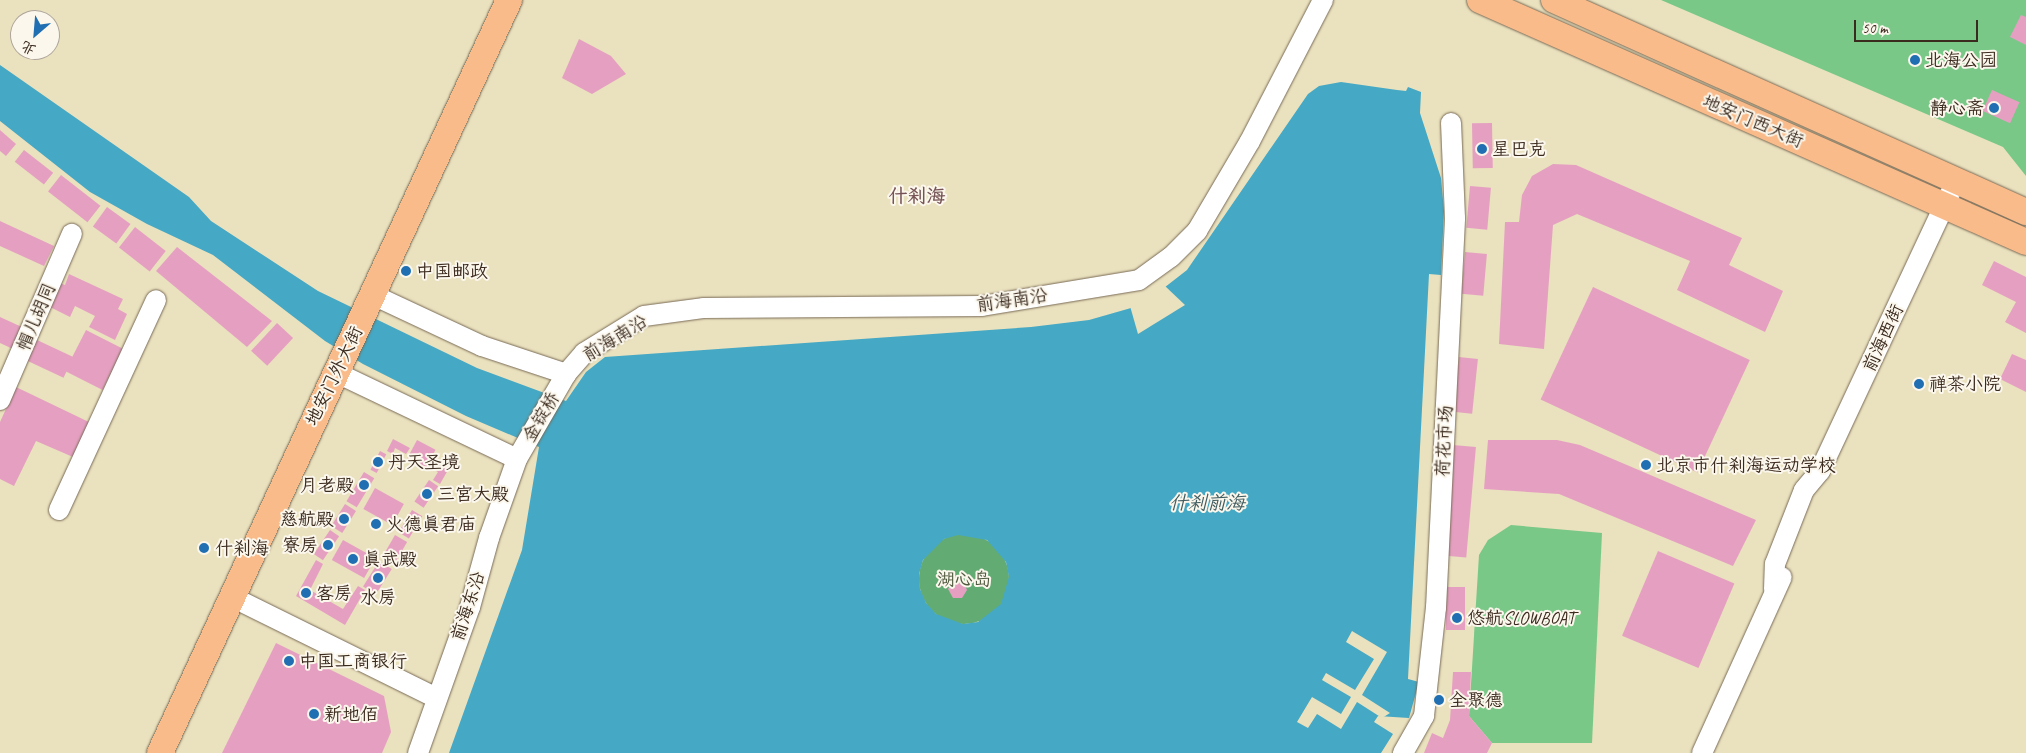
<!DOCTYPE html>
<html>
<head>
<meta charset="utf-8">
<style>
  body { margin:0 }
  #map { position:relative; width:2026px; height:753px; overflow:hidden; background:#eae1be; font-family:Caveat,"LXGW WenKai TC",sans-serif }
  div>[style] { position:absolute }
  .green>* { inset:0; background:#79c888 }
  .forest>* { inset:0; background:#62ac74 }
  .round { border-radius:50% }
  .water>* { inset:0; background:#45a8c4 }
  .pier>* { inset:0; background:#eae1be }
  .building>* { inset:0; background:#e5a0c1; transform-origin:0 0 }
  .roads { filter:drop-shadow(0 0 1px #786a56) drop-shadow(0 0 1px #786a56) }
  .minor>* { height:20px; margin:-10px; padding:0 10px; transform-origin:10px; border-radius:10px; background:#fff }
  .major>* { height:26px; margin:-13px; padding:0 13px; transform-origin:13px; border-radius:13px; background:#fabb8b }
  .dots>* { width:14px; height:14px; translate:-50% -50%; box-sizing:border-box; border:2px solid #fbf7ec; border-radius:50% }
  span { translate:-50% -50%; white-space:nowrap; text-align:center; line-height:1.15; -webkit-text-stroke:4px #fbf7ec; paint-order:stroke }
  .poi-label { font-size:18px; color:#3b2a1e }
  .left { translate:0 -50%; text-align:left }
  .right { translate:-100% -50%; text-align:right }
  .street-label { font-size:18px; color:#3b2a1e }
  .park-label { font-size:18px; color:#4e593e }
  .neighbourhood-label { font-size:19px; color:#765357; font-weight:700 }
  .water-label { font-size:19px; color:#3f5c60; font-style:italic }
  .north { position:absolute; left:10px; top:10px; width:50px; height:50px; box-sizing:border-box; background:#fbf7ec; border:1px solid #aea59a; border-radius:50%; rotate:207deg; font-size:14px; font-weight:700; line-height:20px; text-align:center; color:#3b2a1e }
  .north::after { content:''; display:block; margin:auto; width:18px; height:22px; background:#1f6fb2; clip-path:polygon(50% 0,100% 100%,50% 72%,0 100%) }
  .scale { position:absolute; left:1854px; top:20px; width:124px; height:22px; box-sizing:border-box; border:2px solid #3b2a1e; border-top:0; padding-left:6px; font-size:15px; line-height:18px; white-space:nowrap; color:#3b2a1e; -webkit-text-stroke:4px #fbf7ec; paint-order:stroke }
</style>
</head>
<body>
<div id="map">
  <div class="green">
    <div style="clip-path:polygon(1661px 0,2026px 0,2026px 176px,2003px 147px)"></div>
    <div style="clip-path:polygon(1511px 525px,1602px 533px,1592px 743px,1492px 743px,1469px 716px,1479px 555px,1488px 540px)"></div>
  </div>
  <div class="forest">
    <div class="round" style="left:919px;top:534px;width:90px;height:90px"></div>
  </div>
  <div class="water">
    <div style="clip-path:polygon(evenodd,0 65px,189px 197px,211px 221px,318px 291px,477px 368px,566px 401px,586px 372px,605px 357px,1031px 327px,1089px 320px,1131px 308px,1151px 298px,1187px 270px,1308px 94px,1319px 86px,1341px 82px,1397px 90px,1406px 91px,1408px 87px,1421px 92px,1420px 113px,1441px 178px,1444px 211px,1441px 275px,1429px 274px,1408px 679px,1419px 682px,1409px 718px,1378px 716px,1374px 722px,1393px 734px,1381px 753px,449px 753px,522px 550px,539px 447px,466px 416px,363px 364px,325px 341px,213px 255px,147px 224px,90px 192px,0 121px,0 65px,958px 535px,987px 540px,1006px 562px,1009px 577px,1001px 604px,978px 622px,963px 624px,936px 614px,926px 603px,920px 589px,919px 574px,923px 560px,944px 539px,958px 535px)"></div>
  </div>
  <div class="pier">
    <div style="clip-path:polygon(1165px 286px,1185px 305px,1138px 334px,1130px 306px)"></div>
    <div style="clip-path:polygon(1352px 631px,1387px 652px,1362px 695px,1390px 713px,1382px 718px,1357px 702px,1341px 729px,1317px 714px,1308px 728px,1297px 722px,1312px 697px,1341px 714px,1351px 697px,1322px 680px,1326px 673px,1355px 690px,1374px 659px,1346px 642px)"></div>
  </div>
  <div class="building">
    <div style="clip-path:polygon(2021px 15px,2026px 17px,2026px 45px,2010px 37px)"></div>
    <div style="clip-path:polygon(579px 39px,611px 56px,626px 74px,592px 94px,562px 78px)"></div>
    <div style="left:1992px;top:90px;width:30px;height:23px;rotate:24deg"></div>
    <div style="left:1492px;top:123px;width:45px;height:20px;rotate:89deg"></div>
    <div style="clip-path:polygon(0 130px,16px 144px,6px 156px,0 151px)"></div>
    <div style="left:24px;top:150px;width:37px;height:15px;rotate:38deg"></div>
    <div style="clip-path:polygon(1553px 164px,1576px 165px,1742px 238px,1729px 265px,1783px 291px,1765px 332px,1677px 290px,1690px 261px,1577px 214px,1553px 225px,1544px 349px,1499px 344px,1505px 222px,1519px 222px,1522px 195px,1532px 176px)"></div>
    <div style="left:61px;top:175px;width:50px;height:21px;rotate:38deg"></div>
    <div style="left:1470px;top:186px;width:21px;height:42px;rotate:5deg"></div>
    <div style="left:107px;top:207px;width:29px;height:24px;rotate:36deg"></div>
    <div style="clip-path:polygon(0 221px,54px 246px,44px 266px,0 246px)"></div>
    <div style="left:135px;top:227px;width:39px;height:26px;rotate:38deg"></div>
    <div style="clip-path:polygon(177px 247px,272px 321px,247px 347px,156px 271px)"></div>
    <div style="left:1465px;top:252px;width:22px;height:42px;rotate:5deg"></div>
    <div style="clip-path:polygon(1994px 261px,2026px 277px,2026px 333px,2005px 322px,2016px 302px,1982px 285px)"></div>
    <div style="clip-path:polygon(69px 274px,123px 299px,118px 309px,127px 314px,115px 340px,89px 327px,95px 316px,75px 306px,70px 317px,46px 305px,57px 282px,65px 285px)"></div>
    <div style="left:1593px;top:287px;width:173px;height:124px;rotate:25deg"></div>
    <div style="clip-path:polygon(0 317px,24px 328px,13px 349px,0 343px)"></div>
    <div style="left:277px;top:323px;width:22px;height:38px;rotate:43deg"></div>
    <div style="left:86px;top:330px;width:42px;height:46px;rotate:27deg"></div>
    <div style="left:37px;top:340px;width:40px;height:23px;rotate:25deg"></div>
    <div style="clip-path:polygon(2012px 354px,2026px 360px,2026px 392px,2000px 379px)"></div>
    <div style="left:1459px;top:357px;width:19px;height:55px;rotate:6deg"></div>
    <div style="clip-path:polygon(16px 387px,91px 423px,73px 457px,36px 441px,14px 486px,0 479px,0 422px)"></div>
    <div style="clip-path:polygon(393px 439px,410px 448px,406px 454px,395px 448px,393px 454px,387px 451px)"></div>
    <div style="left:417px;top:440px;width:21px;height:22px;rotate:28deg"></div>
    <div style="clip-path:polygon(1488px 440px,1557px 440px,1580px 445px,1756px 520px,1733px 566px,1559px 494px,1484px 489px)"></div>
    <div style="left:1453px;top:445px;width:23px;height:111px;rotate:5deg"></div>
    <div style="left:380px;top:451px;width:7px;height:21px;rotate:27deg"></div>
    <div style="clip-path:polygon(432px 461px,448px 470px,440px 484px,433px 480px,438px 472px,429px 467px)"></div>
    <div style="left:364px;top:472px;width:12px;height:34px;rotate:31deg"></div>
    <div style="left:429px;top:480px;width:11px;height:26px;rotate:34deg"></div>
    <div style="left:375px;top:488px;width:33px;height:24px;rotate:29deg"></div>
    <div style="left:345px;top:504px;width:13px;height:26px;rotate:32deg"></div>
    <div style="left:412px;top:510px;width:12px;height:26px;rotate:31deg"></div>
    <div style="left:330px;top:530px;width:11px;height:29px;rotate:34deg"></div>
    <div style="left:395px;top:535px;width:14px;height:26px;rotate:30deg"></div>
    <div style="left:343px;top:540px;width:37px;height:23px;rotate:29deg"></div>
    <div style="left:1658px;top:551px;width:83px;height:92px;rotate:23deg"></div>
    <div style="clip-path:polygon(316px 560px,323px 564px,310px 590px,343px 609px,358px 586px,365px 590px,345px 625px,296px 596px)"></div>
    <div style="left:379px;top:561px;width:15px;height:30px;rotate:32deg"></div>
    <div style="clip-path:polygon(953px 581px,963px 581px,967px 590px,962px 598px,953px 598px,948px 589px)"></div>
    <div style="left:1446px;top:587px;width:19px;height:43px"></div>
    <div style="clip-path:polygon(276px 643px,384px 696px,391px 732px,382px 753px,222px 753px)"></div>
    <div style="clip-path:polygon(1453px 672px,1471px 672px,1469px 716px,1492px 743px,1487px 753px,1424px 753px,1432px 733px,1443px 738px,1450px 720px)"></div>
  </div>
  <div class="roads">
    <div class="minor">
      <div style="left:373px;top:295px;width:120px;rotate:25.1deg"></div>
      <div style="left:482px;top:346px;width:89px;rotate:18.4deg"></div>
      <div style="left:337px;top:373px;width:199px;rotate:25.5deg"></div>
      <div style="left:0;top:400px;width:181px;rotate:-66.6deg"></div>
      <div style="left:59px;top:510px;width:231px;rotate:-65.2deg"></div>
      <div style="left:1774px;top:589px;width:25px;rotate:-88deg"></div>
      <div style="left:1775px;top:564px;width:79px;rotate:-68.6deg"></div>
      <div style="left:1804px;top:490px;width:25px;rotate:-50deg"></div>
      <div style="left:1820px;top:471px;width:306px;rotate:-64.9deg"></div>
      <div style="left:232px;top:597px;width:228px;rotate:26.3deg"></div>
      <div style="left:418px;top:753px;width:155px;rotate:-70.4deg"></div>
      <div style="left:470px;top:607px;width:72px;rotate:-74.6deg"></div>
      <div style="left:489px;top:538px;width:84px;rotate:-70.5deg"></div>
      <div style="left:517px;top:459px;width:98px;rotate:-60deg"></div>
      <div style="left:566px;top:374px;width:28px;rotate:-49deg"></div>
      <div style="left:584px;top:353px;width:70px;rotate:-31.7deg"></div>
      <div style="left:644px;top:316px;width:61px;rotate:-7.6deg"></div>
      <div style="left:704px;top:308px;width:278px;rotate:-0.4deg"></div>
      <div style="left:982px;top:306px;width:159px;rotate:-9.4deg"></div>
      <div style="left:1139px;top:280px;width:39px;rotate:-36deg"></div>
      <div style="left:1171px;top:257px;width:37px;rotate:-45deg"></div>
      <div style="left:1197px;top:231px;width:104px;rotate:-59.5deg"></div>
      <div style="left:1250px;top:141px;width:159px;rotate:-62.6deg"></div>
      <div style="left:1403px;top:753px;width:43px;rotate:-60.4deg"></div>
      <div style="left:1424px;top:716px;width:109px;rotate:-83.7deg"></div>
      <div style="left:1436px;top:608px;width:390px;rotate:-87.2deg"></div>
      <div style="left:1455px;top:218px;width:95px;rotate:-92.4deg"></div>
      <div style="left:1702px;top:753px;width:193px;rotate:-65.6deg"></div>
    </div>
    <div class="major">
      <div style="left:1480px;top:0;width:597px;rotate:23.9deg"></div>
      <div style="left:1554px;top:0;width:517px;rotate:24.19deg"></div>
      <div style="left:160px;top:753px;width:830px;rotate:-65.13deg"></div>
    </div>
  </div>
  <div class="dots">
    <div style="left:1915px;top:60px;background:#1f6fb2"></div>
    <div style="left:1994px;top:108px;background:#1f6fb2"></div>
    <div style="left:1482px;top:149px;background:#1f6fb2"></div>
    <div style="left:406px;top:271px;background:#1f6fb2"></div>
    <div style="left:1919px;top:384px;background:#1f6fb2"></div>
    <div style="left:378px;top:462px;background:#1f6fb2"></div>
    <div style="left:1646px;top:465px;background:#1f6fb2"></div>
    <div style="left:364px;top:485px;background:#1f6fb2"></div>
    <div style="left:427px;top:494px;background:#1f6fb2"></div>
    <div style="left:344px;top:519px;background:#1f6fb2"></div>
    <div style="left:376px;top:524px;background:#1f6fb2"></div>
    <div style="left:328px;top:545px;background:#1f6fb2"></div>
    <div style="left:204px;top:548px;background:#1f6fb2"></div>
    <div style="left:353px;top:559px;background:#1f6fb2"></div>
    <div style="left:378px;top:578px;background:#1f6fb2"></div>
    <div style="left:306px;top:593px;background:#1f6fb2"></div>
    <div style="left:1457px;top:618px;background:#1f6fb2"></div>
    <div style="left:289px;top:661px;background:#1f6fb2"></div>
    <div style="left:1439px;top:700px;background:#1f6fb2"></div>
    <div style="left:314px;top:714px;background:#1f6fb2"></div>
  </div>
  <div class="poi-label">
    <span class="left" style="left:1925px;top:60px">北海公园</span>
    <span class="right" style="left:1984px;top:108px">静心斋</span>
    <span class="left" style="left:1492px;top:149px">星巴克</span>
    <span class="left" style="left:416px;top:271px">中国邮政</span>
    <span class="left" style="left:1929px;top:384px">禅茶小院</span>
    <span class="left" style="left:388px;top:462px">丹天圣境</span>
    <span class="left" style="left:1656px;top:465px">北京市什刹海运动学校</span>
    <span class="right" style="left:354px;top:485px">月老殿</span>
    <span class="left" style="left:437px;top:494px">三宫大殿</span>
    <span class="right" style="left:334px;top:519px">慈航殿</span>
    <span class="left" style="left:386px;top:524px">火德真君庙</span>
    <span class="right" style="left:318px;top:545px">寮房</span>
    <span class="left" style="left:215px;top:548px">什刹海</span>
    <span class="left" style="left:363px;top:559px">真武殿</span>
    <span class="left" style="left:316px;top:593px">客房</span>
    <span style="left:378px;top:597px">水房</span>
    <span class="left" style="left:1467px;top:618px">悠航SLOWBOAT</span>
    <span class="left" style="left:299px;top:661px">中国工商银行</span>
    <span class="left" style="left:1449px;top:700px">全聚德</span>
    <span class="left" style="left:324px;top:714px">新地佰</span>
  </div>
  <div class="street-label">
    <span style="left:1753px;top:121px;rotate:23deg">地安门西大街</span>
    <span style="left:1012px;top:300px;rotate:-8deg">前海南沿</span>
    <span style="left:36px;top:317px;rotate:-67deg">帽儿胡同</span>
    <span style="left:615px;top:338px;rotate:-31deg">前海南沿</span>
    <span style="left:1883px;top:338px;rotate:-65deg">前海西街</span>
    <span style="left:334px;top:376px;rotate:-64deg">地安门外大街</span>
    <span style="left:541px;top:417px;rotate:-60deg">金锭桥</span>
    <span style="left:1444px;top:441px;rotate:-87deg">荷花市场</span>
    <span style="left:468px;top:606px;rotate:-72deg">前海东沿</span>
  </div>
  <div class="park-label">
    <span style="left:964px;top:579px">湖心岛</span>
  </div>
  <div class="neighbourhood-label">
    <span style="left:917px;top:197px">什刹海</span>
  </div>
  <div class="water-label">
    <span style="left:1207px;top:504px">什刹前海</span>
  </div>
  <div class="north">北</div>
  <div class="scale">50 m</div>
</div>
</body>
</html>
